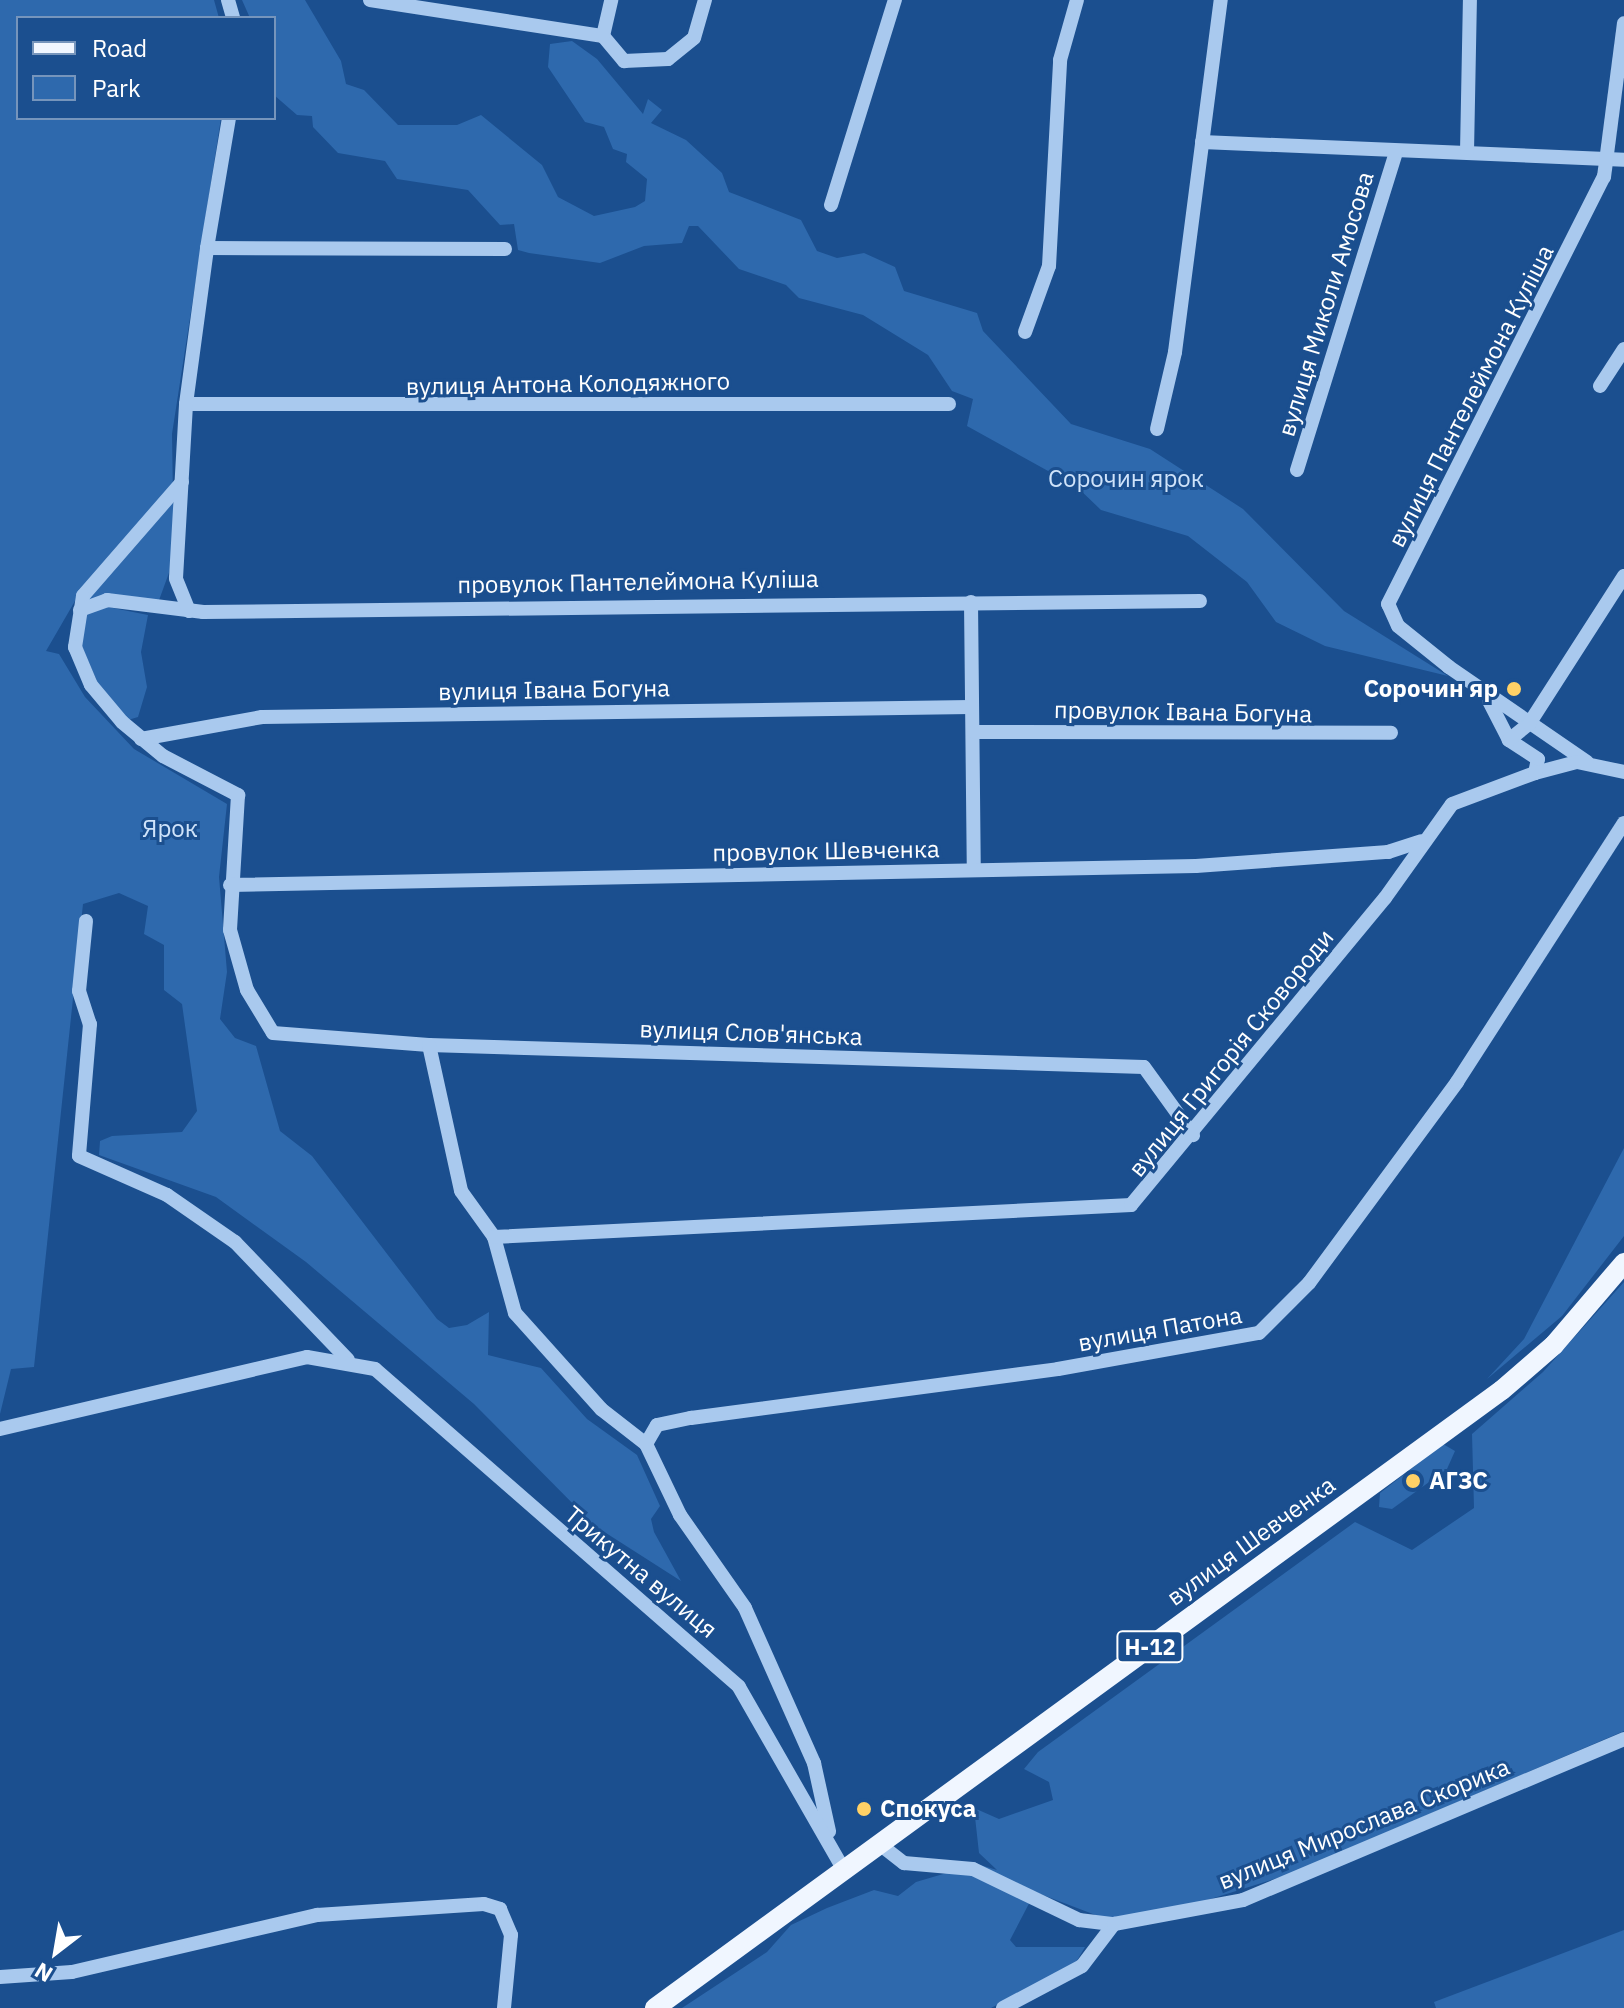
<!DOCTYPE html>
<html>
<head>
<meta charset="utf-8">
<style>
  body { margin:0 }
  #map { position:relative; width:1624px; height:2008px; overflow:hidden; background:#1b4f8f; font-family:"IBM Plex Sans",sans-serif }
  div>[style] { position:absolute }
  .green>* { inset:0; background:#2e69ad }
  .minor>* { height:14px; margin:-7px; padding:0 7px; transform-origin:7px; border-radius:7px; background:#a9c9ee }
  .major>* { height:20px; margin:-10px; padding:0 10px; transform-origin:10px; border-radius:10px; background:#f0f6ff }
  .dots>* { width:22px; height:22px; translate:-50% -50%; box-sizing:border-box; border:4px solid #1b4f8f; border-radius:50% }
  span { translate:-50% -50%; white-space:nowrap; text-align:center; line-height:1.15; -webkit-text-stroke:6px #1b4f8f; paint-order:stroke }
  .shield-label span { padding:2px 6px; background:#1b4f8f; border:2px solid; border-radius:6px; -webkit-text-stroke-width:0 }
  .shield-label { font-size:22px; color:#fff; font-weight:700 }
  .street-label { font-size:24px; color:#fff }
  .park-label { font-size:24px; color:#cfe3fa }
  .poi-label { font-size:24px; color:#fff; font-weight:700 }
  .right { translate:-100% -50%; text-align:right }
  .left { translate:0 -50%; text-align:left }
  .legend { position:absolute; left:16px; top:16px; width:260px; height:104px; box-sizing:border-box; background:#1b4f8f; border:2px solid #7695bc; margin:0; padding:10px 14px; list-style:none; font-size:24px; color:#fff }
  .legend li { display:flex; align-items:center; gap:16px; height:40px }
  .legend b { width:40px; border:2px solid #7695bc }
  .north { position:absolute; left:16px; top:1912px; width:80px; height:80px; -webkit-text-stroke:6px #1b4f8f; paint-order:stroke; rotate:211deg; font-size:22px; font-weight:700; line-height:32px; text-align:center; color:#fff }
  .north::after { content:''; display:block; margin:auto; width:28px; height:36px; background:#fff; clip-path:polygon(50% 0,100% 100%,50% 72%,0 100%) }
</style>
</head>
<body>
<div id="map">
  <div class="green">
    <div style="clip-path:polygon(0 0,214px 0,219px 18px,18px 18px,18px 118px,221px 118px,172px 434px,174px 559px,158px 603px,75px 601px,46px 651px,59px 654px,85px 697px,134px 749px,227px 804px,219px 877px,227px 972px,220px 1019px,235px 1038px,256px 1046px,280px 1131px,312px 1156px,437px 1319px,449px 1328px,467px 1325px,489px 1312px,488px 1355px,541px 1368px,587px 1419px,637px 1455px,660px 1506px,651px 1519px,654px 1532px,681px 1581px,595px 1526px,474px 1404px,306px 1262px,216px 1197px,99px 1155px,100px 1141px,112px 1136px,182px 1132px,197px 1111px,182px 1004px,164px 990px,164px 945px,144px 934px,148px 906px,119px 893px,83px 904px,34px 1367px,11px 1369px,0 1414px)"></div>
    <div style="clip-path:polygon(242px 0,305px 0,341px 61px,346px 84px,364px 90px,398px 125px,457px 125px,481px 115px,542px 165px,558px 197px,594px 216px,635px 207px,645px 201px,647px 179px,626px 162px,627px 154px,613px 149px,604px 127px,585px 122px,548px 67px,550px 44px,572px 41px,597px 59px,643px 114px,648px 99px,662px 110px,651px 123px,686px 140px,722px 173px,729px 192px,801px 220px,817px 251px,837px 258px,864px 253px,895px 267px,904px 291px,977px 313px,983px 331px,1071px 424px,1150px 449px,1243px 509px,1344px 611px,1448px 676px,1325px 646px,1276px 622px,1247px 582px,1188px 536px,1101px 510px,1077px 487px,967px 426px,973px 399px,952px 391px,928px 355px,863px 315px,799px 298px,786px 285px,739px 269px,698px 226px,689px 226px,682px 243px,644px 246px,600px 263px,529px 253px,518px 250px,514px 224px,500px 225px,468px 190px,397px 179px,385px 161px,338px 153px,313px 127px,312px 116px,297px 115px,274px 95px,274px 18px,250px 18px)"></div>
    <div style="clip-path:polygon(98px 605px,148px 615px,141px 652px,147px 687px,138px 717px,128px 720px,102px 693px,77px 635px,80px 619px)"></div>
    <div style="clip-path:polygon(1624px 1148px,1624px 1236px,1562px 1316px,1487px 1379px,1524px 1339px)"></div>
    <div style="clip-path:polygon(1624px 1282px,1624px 1731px,1287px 1875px,1201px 1902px,1106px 1919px,1035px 1892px,1010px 1940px,1016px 1947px,1085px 1947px,1075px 1964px,991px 2008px,682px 2008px,767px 1952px,791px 1925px,827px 1908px,874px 1890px,898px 1896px,916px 1882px,977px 1864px,997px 1870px,979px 1853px,974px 1808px,999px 1819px,1053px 1800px,1049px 1782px,1024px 1769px,1038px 1752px,1355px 1522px,1412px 1550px,1474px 1508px,1472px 1434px,1543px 1372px)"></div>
    <div style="clip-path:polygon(1443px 1444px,1455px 1451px,1447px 1469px,1392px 1509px,1379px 1507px,1380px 1493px)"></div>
    <div style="clip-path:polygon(1624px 1930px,1624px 2008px,1436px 2008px,1434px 2002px)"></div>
  </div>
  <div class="minor">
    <div style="left:228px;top:0;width:19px;rotate:74deg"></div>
    <div style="left:370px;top:0;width:236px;rotate:8.8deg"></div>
    <div style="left:603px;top:36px;width:33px;rotate:50deg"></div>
    <div style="left:624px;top:61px;width:44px;rotate:-2.6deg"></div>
    <div style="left:668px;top:59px;width:33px;rotate:-39deg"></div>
    <div style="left:694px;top:38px;width:40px;rotate:-74deg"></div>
    <div style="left:603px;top:36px;width:37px;rotate:-77deg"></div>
    <div style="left:229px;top:118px;width:132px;rotate:99.6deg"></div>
    <div style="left:207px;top:248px;width:298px;rotate:0.2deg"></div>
    <div style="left:1202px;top:142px;width:422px;rotate:2.4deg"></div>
    <div style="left:1467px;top:152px;width:152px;rotate:-88.9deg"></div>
    <div style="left:831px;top:205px;width:215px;rotate:-72.7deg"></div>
    <div style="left:1025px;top:332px;width:70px;rotate:-70deg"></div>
    <div style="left:1049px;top:266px;width:206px;rotate:-86.9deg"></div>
    <div style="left:1060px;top:60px;width:62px;rotate:-74.2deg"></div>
    <div style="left:1600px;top:386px;width:44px;rotate:-57deg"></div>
    <div style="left:186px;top:404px;width:763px"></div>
    <div style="left:1157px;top:429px;width:79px;rotate:-76.8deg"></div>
    <div style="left:1175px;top:352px;width:355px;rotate:-82.6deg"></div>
    <div style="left:1297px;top:470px;width:333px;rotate:-72.7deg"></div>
    <div style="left:182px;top:482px;width:151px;rotate:131deg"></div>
    <div style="left:83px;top:596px;width:52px;rotate:98.9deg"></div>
    <div style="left:75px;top:647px;width:41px;rotate:67.2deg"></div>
    <div style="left:91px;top:685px;width:48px;rotate:50deg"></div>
    <div style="left:122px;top:722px;width:53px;rotate:39.7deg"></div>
    <div style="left:163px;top:756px;width:85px;rotate:27.5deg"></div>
    <div style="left:238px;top:795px;width:135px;rotate:93.4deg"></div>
    <div style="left:230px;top:930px;width:62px;rotate:74.2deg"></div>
    <div style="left:247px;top:990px;width:50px;rotate:58.8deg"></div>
    <div style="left:273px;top:1033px;width:156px;rotate:4.4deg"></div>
    <div style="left:429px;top:1045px;width:715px;rotate:1.76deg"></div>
    <div style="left:1144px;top:1067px;width:84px;rotate:54.2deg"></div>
    <div style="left:971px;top:602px;width:268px;rotate:89.4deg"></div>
    <div style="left:80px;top:610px;width:29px;rotate:-20deg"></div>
    <div style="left:107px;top:600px;width:97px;rotate:7.1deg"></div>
    <div style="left:203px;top:612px;width:997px;rotate:-0.63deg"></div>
    <div style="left:189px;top:611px;width:35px;rotate:-112deg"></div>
    <div style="left:176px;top:578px;width:174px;rotate:-86.7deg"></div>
    <div style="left:186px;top:404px;width:157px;rotate:-82.3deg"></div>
    <div style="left:1489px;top:701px;width:44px;rotate:62.9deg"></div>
    <div style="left:974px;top:732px;width:417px;rotate:0.1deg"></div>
    <div style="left:141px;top:739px;width:123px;rotate:-10.3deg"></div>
    <div style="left:262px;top:717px;width:709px;rotate:-0.81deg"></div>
    <div style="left:1587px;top:762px;width:168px;rotate:-145.5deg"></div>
    <div style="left:1449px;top:667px;width:65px;rotate:-141.2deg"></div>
    <div style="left:1398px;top:626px;width:24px;rotate:-114deg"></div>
    <div style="left:1388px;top:604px;width:479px;rotate:-63.2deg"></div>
    <div style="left:1604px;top:177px;width:155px;rotate:-82.6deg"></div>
    <div style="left:1535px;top:773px;width:43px;rotate:-14.7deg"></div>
    <div style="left:1577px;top:762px;width:48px;rotate:12deg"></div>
    <div style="left:230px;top:885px;width:966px;rotate:-1.13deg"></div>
    <div style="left:1196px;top:866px;width:193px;rotate:-4.2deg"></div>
    <div style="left:1388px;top:852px;width:35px;rotate:-18deg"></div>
    <div style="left:86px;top:921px;width:70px;rotate:95.7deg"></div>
    <div style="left:79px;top:991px;width:35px;rotate:72deg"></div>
    <div style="left:90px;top:1024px;width:132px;rotate:94.8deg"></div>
    <div style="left:79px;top:1156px;width:96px;rotate:23.9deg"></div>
    <div style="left:167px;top:1195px;width:83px;rotate:34.7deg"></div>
    <div style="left:235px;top:1242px;width:163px;rotate:46.2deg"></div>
    <div style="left:429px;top:1045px;width:149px;rotate:77.6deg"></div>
    <div style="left:461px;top:1191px;width:57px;rotate:54.3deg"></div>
    <div style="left:494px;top:1237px;width:79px;rotate:74.6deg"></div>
    <div style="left:515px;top:1313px;width:129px;rotate:48.1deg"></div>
    <div style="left:601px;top:1409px;width:57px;rotate:37.9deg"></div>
    <div style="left:646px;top:1444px;width:79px;rotate:64.4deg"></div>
    <div style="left:680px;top:1515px;width:113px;rotate:55deg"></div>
    <div style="left:745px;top:1608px;width:170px;rotate:66deg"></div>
    <div style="left:814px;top:1763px;width:70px;rotate:77.6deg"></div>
    <div style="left:494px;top:1237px;width:638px;rotate:-2.88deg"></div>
    <div style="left:1131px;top:1205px;width:398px;rotate:-50.4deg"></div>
    <div style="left:1385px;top:898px;width:115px;rotate:-54.5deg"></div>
    <div style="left:1452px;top:804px;width:89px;rotate:-20.5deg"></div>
    <div style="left:1535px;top:773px;width:14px;rotate:-78deg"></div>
    <div style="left:1538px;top:759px;width:35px;rotate:-147deg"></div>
    <div style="left:1509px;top:740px;width:26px;rotate:-39deg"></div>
    <div style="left:1529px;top:724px;width:176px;rotate:-57.3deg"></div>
    <div style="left:0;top:1429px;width:315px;rotate:-13.2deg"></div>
    <div style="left:307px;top:1357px;width:69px;rotate:10deg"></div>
    <div style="left:375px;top:1369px;width:483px;rotate:41.1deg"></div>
    <div style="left:739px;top:1687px;width:213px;rotate:60.2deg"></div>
    <div style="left:646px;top:1444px;width:22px;rotate:-60deg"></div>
    <div style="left:657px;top:1425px;width:35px;rotate:-12deg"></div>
    <div style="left:691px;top:1418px;width:370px;rotate:-7.6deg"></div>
    <div style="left:1058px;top:1369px;width:204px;rotate:-10.2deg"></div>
    <div style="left:1259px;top:1333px;width:71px;rotate:-45deg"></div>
    <div style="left:1309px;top:1283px;width:250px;rotate:-53.6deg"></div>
    <div style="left:1457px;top:1082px;width:308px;rotate:-57.2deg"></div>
    <div style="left:882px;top:1846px;width:28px;rotate:38deg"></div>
    <div style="left:904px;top:1863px;width:69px;rotate:5deg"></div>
    <div style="left:973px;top:1869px;width:118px;rotate:25.7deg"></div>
    <div style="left:1079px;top:1920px;width:35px;rotate:7deg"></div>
    <div style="left:0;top:1977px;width:72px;rotate:-4deg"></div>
    <div style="left:72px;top:1972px;width:252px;rotate:-13.1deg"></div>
    <div style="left:317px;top:1915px;width:167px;rotate:-3.8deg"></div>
    <div style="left:484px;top:1904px;width:17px;rotate:17deg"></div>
    <div style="left:500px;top:1909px;width:28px;rotate:67deg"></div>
    <div style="left:511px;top:1935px;width:73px;rotate:95.5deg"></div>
    <div style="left:1003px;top:2008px;width:89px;rotate:-28deg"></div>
    <div style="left:1082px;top:1966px;width:53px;rotate:-52.7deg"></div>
    <div style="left:1114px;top:1924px;width:131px;rotate:-10.5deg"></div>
    <div style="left:1243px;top:1900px;width:414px;rotate:-22.9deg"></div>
  </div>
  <div class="major">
    <div style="left:655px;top:2008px;width:1048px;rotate:-36.12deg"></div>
    <div style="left:1502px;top:1390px;width:69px;rotate:-40.9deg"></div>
    <div style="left:1554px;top:1345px;width:108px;rotate:-49.5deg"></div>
  </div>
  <div class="dots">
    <div style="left:1514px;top:689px;background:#ffd166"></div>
    <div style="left:1413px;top:1481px;background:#ffd166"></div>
    <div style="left:864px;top:1809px;background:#ffd166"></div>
  </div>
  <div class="shield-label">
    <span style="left:1150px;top:1647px">Н-12</span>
  </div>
  <div class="street-label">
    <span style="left:1326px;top:304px;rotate:-73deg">вулиця Миколи Амосова</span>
    <span style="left:568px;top:384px;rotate:-1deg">вулиця Антона Колодяжного</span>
    <span style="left:1471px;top:396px;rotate:-63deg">вулиця Пантелеймона Куліша</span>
    <span style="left:638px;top:582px;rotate:-1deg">провулок Пантелеймона Куліша</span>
    <span style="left:554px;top:690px;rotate:-1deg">вулиця Івана Богуна</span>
    <span style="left:1183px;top:712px;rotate:1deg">провулок Івана Богуна</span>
    <span style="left:826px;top:851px;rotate:-1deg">провулок Шевченка</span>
    <span style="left:751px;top:1033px;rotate:2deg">вулиця Слов'янська</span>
    <span style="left:1231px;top:1053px;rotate:-51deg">вулиця Григорія Сковороди</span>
    <span style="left:1160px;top:1329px;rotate:-10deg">вулиця Патона</span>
    <span style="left:1251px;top:1541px;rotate:-36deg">вулиця Шевченка</span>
    <span style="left:641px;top:1572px;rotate:40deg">Трикутна вулиця</span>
    <span style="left:1364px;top:1824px;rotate:-22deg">вулиця Мирослава Скорика</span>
  </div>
  <div class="park-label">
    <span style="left:1126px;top:479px">Сорочин ярок</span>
    <span style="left:170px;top:829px">Ярок</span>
  </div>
  <div class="poi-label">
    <span class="right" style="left:1498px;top:689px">Сорочин яр</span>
    <span class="left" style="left:1429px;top:1481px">АГЗС</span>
    <span class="left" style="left:880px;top:1809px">Спокуса</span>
  </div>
  <ul class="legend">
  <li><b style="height:10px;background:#f0f6ff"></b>Road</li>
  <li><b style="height:22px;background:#2e69ad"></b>Park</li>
  </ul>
  <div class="north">N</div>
</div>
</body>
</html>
